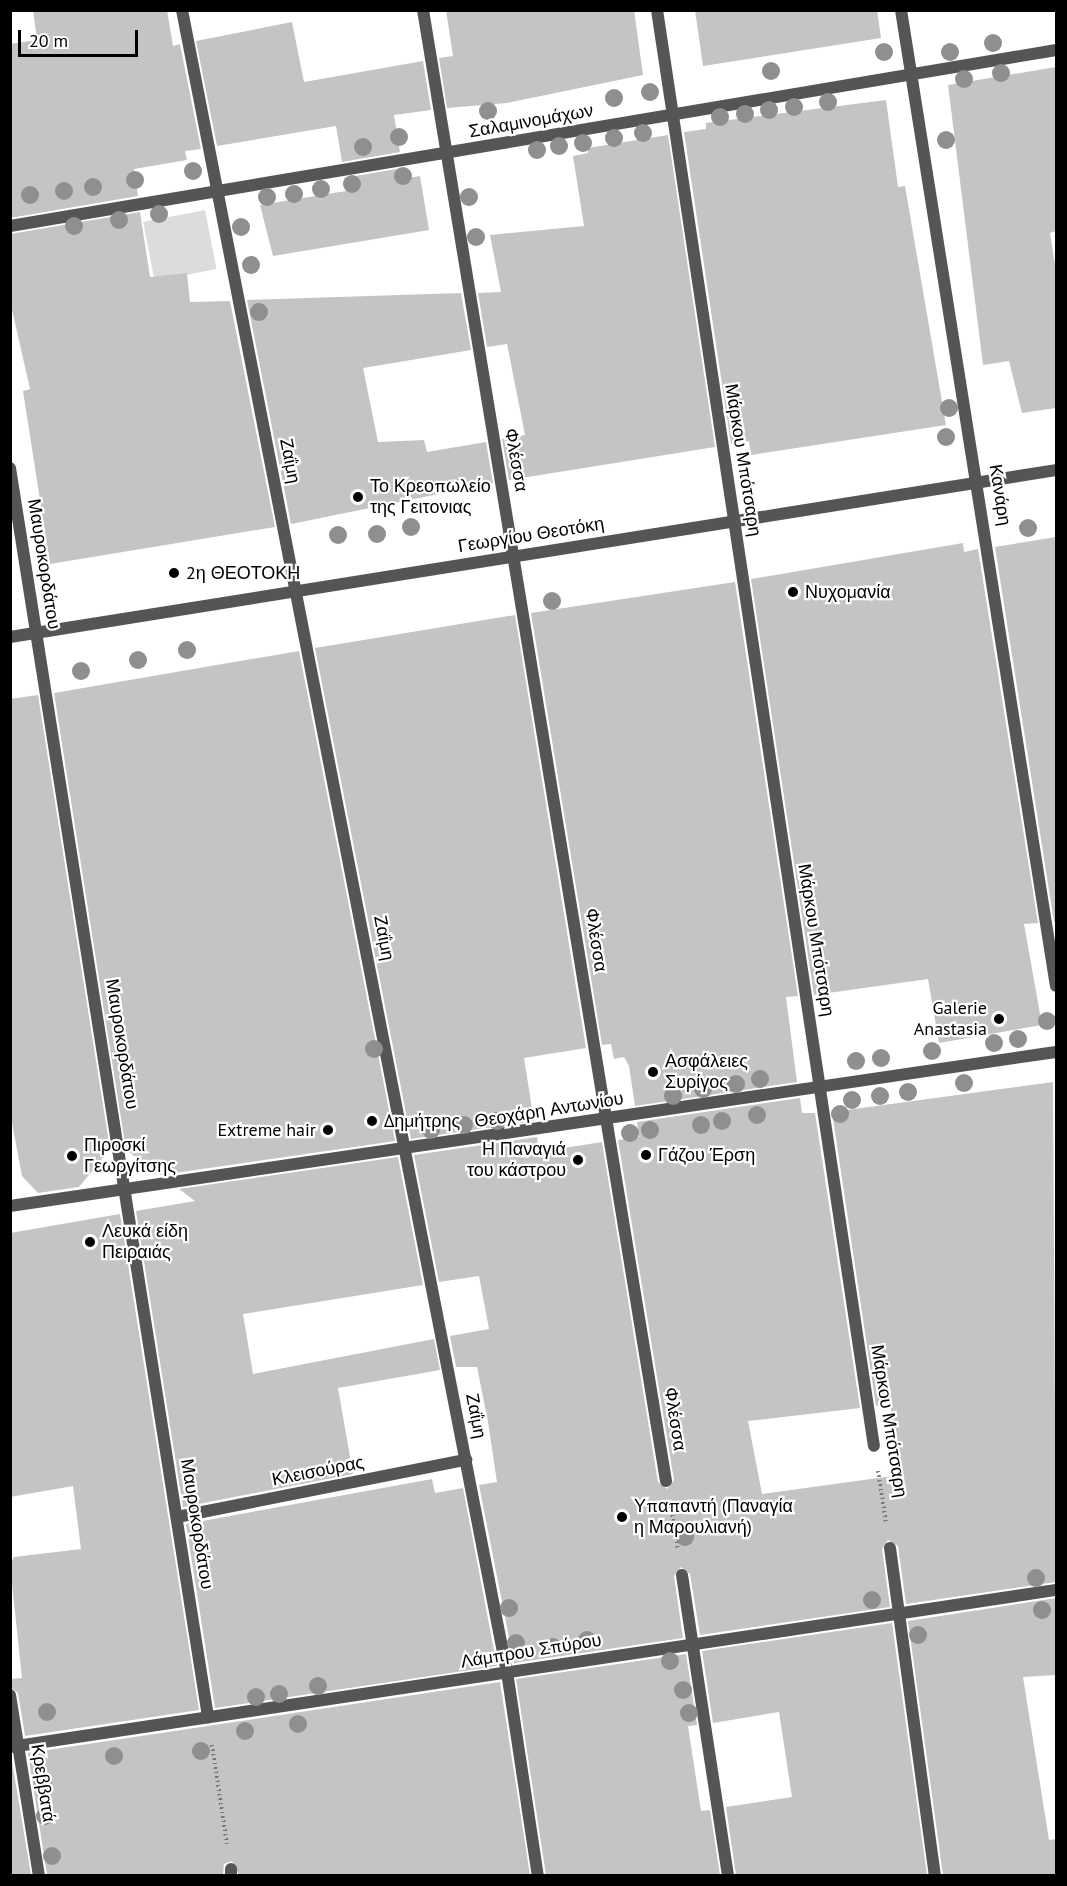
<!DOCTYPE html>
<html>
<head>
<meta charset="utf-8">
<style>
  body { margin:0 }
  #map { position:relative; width:1067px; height:1886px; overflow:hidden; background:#fff; font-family:"PT Sans",sans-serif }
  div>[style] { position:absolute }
  .green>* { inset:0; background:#dcdcdc; transform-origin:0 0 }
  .building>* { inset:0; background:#c4c4c4 }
  .path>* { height:4px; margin-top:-2px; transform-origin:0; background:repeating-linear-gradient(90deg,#777 0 1.5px,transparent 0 4.5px) }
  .minor>* { height:12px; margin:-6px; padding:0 6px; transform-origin:6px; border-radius:6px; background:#555 }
  .tertiary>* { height:12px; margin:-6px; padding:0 6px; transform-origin:6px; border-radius:6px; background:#555 }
  .trees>* { width:18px; height:18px; margin:-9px; border-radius:50%; background:#8f8f8f }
  .dots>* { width:16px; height:16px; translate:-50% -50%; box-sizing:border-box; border:3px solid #fff; border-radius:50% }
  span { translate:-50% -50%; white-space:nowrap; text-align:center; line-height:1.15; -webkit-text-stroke:4.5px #fff; paint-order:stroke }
  .street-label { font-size:18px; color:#000 }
  .poi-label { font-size:18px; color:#000 }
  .left { translate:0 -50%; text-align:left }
  .right { translate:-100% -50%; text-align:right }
  .frame { position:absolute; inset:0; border:12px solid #000; pointer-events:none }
  .scale { position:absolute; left:18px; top:30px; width:120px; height:27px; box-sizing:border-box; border:3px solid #000; border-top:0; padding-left:8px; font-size:18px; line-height:21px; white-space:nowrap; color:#000; -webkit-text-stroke:4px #fff; paint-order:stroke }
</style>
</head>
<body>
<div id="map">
  <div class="green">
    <div style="left:205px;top:210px;width:60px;height:63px;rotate:79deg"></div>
  </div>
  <div class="building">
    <div style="clip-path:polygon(33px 10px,167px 10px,173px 46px,180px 44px,201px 149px,185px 151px,187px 160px,134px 169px,138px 196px,10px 218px,10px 44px,37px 40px)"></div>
    <div style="clip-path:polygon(446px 10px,634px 10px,643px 75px,507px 103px,447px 108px,439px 58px,453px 56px)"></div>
    <div style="clip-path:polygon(695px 10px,877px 10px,881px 38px,703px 66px)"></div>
    <div style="clip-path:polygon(292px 22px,304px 82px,423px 61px,431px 110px,394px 115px,400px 152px,342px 162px,336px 126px,217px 146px,196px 41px)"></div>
    <div style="clip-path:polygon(1056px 67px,1056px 231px,1050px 233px,1056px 271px,1056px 408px,1022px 413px,1009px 361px,983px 365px,948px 85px)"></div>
    <div style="clip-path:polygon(886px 100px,898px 187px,905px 186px,946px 425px,751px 455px,749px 441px,731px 444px,684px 132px,706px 129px,706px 123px)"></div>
    <div style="clip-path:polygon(668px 135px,715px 447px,509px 480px,502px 439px,525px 435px,507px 344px,487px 347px,478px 293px,501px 292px,490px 235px,584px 226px,573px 156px,588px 153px,588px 148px)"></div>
    <div style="clip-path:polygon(402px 168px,403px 179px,420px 176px,429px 230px,273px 256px,260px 205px,346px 191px,344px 178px)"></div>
    <div style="clip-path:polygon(140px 212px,150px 277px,187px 273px,190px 302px,230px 301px,275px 527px,50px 564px,23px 391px,30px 389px,10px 301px,10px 234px)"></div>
    <div style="clip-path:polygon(461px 293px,471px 350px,363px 368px,378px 442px,424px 440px,427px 452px,486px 442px,493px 483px,291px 524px,247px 300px)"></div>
    <div style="clip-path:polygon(1056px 537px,1056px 922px,1054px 922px,995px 547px)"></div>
    <div style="clip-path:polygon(963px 543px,964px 552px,978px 549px,1038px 923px,1024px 924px,1042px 1025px,939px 1043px,928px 979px,814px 995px,751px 579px)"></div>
    <div style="clip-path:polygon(735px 582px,798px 996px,786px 997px,797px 1082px,635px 1106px,629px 1066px,624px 1057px,614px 1059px,611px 1044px,602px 1045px,531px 613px)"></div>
    <div style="clip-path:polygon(515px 615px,586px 1048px,524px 1058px,534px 1121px,411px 1139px,315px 648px)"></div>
    <div style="clip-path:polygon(299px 651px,395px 1141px,161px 1175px,126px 1150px,54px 693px)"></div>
    <div style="clip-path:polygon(38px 695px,110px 1149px,79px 1187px,38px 1193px,22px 1176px,10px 1112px,10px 699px)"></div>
    <div style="clip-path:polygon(1053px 1082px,1056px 1582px,906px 1604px,898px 1546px,888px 1540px,882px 1549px,890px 1607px,700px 1635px,690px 1574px,681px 1567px,674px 1576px,683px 1638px,514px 1663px,479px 1485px,497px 1482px,488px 1422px,477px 1367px,456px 1367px,450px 1336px,489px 1329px,479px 1276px,439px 1282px,414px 1155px,537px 1137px,539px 1152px,602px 1142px,658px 1482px,667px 1489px,674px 1480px,618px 1140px,639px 1137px,637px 1122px,800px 1098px,802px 1113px,815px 1113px,860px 1408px,748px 1421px,762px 1494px,900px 1475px,890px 1404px,876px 1406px,832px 1112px)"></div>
    <div style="clip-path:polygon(398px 1157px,423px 1285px,243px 1314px,253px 1374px,434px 1339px,440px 1370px,338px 1388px,353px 1474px,183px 1507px,136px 1211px,195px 1201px,179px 1189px)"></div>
    <div style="clip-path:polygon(120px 1214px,199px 1710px,25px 1736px,18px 1693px,10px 1687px,10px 1679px,22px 1678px,10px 1565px,14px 1557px,81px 1549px,73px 1486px,10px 1497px,10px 1233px)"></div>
    <div style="clip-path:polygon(432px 1479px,435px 1493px,463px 1488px,497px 1666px,215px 1708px,186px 1524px)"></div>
    <div style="clip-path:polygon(1056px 1598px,1056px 1675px,1023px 1677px,1049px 1840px,1056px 1839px,1056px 1875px,943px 1875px,908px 1621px)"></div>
    <div style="clip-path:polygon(892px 1623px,927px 1875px,736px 1875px,726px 1807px,792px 1797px,779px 1712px,713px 1723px,702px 1651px)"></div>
    <div style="clip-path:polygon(686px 1654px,697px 1725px,688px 1726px,701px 1811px,710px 1810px,720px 1875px,546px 1875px,516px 1679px)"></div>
    <div style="clip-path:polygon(500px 1682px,530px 1875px,239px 1875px,232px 1861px,224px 1864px,223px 1875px,47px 1875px,28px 1753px)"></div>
    <div style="clip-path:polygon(10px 1755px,11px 1755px,31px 1875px,10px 1875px)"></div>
  </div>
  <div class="path">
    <div style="left:878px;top:1471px;width:52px;rotate:81.1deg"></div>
    <div style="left:671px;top:1506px;width:44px;rotate:80.8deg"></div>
    <div style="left:212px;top:1745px;width:100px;rotate:81.4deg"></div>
  </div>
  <div class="minor">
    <div style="left:182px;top:10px;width:1693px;rotate:78.94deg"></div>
    <div style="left:507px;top:1672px;width:206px;rotate:81.4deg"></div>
    <div style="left:423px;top:10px;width:1491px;rotate:80.62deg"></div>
    <div style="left:657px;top:10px;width:1452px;rotate:81.41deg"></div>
    <div style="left:901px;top:10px;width:988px;rotate:80.98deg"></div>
    <div style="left:10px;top:226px;width:1061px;rotate:-9.55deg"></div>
    <div style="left:10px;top:468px;width:1265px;rotate:80.99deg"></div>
    <div style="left:10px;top:1206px;width:1057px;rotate:-8.38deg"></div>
    <div style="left:177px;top:1517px;width:295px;rotate:-11.2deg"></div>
    <div style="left:890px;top:1548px;width:331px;rotate:82.2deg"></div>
    <div style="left:682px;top:1575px;width:304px;rotate:81.3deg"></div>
    <div style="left:10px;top:1695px;width:183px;rotate:80.9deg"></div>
    <div style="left:10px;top:1747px;width:1058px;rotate:-8.54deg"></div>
    <div style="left:231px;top:1869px;width:7px;rotate:90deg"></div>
  </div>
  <div class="tertiary">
    <div style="left:10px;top:637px;width:1059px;rotate:-9.07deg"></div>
  </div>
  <div class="trees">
    <div style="left:993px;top:43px"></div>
    <div style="left:884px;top:52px"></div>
    <div style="left:950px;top:52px"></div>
    <div style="left:771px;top:71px"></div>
    <div style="left:1001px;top:73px"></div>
    <div style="left:964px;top:79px"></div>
    <div style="left:650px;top:92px"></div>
    <div style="left:614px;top:98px"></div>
    <div style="left:828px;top:102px"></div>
    <div style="left:794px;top:107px"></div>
    <div style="left:769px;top:110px"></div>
    <div style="left:488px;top:111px"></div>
    <div style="left:745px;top:114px"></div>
    <div style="left:720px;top:117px"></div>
    <div style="left:643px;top:133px"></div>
    <div style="left:399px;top:137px"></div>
    <div style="left:614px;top:138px"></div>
    <div style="left:946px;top:140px"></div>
    <div style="left:583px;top:143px"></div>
    <div style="left:559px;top:146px"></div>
    <div style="left:363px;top:147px"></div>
    <div style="left:537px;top:150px"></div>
    <div style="left:193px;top:171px"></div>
    <div style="left:403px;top:176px"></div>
    <div style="left:135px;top:180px"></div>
    <div style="left:352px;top:184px"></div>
    <div style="left:93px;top:187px"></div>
    <div style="left:321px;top:189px"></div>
    <div style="left:64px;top:191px"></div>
    <div style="left:294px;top:194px"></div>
    <div style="left:30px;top:195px"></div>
    <div style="left:267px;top:197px"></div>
    <div style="left:469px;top:197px"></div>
    <div style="left:159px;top:214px"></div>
    <div style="left:119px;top:220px"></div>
    <div style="left:74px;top:226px"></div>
    <div style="left:241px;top:227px"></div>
    <div style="left:476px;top:237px"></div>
    <div style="left:251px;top:265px"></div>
    <div style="left:259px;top:312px"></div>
    <div style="left:949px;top:408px"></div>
    <div style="left:946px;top:437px"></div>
    <div style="left:411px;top:527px"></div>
    <div style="left:1028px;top:528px"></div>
    <div style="left:377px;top:534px"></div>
    <div style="left:338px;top:535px"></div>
    <div style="left:552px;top:601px"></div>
    <div style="left:187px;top:650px"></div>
    <div style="left:138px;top:660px"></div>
    <div style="left:81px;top:671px"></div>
    <div style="left:1047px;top:1021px"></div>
    <div style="left:1018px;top:1039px"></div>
    <div style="left:994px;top:1043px"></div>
    <div style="left:374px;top:1049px"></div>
    <div style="left:932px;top:1051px"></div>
    <div style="left:881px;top:1058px"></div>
    <div style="left:856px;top:1061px"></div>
    <div style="left:760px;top:1079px"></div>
    <div style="left:964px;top:1083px"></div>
    <div style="left:736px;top:1084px"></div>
    <div style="left:703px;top:1089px"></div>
    <div style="left:908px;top:1092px"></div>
    <div style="left:673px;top:1096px"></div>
    <div style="left:880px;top:1096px"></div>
    <div style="left:852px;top:1100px"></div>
    <div style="left:840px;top:1114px"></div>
    <div style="left:757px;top:1115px"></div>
    <div style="left:497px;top:1121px"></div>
    <div style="left:722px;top:1121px"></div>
    <div style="left:464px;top:1125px"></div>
    <div style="left:701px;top:1125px"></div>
    <div style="left:431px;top:1130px"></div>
    <div style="left:650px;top:1130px"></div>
    <div style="left:630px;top:1133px"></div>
    <div style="left:685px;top:1537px"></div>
    <div style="left:1036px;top:1578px"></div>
    <div style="left:872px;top:1600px"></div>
    <div style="left:509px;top:1608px"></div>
    <div style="left:1042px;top:1610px"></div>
    <div style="left:918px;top:1635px"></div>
    <div style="left:587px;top:1640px"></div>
    <div style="left:516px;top:1643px"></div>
    <div style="left:553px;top:1647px"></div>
    <div style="left:670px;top:1661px"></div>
    <div style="left:318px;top:1686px"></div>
    <div style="left:683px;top:1690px"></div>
    <div style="left:279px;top:1694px"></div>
    <div style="left:256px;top:1697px"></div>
    <div style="left:47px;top:1712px"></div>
    <div style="left:689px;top:1713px"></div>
    <div style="left:298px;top:1724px"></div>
    <div style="left:245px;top:1731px"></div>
    <div style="left:201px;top:1751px"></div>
    <div style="left:114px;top:1756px"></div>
    <div style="left:43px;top:1783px"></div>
    <div style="left:45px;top:1816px"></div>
    <div style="left:52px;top:1856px"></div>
  </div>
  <div class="dots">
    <div style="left:358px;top:497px;background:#000"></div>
    <div style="left:174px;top:573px;background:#000"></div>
    <div style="left:793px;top:592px;background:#000"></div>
    <div style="left:999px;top:1019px;background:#000"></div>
    <div style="left:653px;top:1072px;background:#000"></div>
    <div style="left:372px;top:1121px;background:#000"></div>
    <div style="left:328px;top:1130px;background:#000"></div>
    <div style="left:646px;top:1155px;background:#000"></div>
    <div style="left:72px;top:1156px;background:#000"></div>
    <div style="left:578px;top:1160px;background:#000"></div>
    <div style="left:90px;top:1242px;background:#000"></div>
    <div style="left:622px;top:1517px;background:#000"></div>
  </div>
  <div class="street-label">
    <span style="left:531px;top:121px;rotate:-10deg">Σαλαμινομάχων</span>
    <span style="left:516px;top:460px;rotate:80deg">Φλέσσα</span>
    <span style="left:743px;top:460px;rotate:81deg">Μάρκου Μπότσαρη</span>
    <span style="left:290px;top:461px;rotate:79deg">Ζαΐμη</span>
    <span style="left:1000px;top:495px;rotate:81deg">Κανάρη</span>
    <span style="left:531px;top:535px;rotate:-9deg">Γεωργίου Θεοτόκη</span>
    <span style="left:44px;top:564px;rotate:81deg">Μαυροκορδάτου</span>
    <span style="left:384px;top:938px;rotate:79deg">Ζαΐμη</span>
    <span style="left:596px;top:940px;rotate:81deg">Φλέσσα</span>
    <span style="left:816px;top:940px;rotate:81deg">Μάρκου Μπότσαρη</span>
    <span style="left:122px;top:1044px;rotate:81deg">Μαυροκορδάτου</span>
    <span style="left:549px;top:1110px;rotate:-9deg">Θεοχάρη Αντωνίου</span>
    <span style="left:476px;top:1416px;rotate:79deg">Ζαΐμη</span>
    <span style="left:675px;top:1419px;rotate:81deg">Φλέσσα</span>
    <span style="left:889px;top:1421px;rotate:81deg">Μάρκου Μπότσαρη</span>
    <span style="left:318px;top:1471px;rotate:-11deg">Κλεισούρας</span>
    <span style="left:197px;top:1524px;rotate:81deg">Μαυροκορδάτου</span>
    <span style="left:531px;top:1651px;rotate:-9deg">Λάμπρου Σπύρου</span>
    <span style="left:43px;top:1783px;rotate:81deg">Κρεββατά</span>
  </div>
  <div class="poi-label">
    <span class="left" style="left:370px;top:497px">Το Κρεοπωλείο<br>της Γειτονιας</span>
    <span class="left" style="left:186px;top:573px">2η ΘΕΟΤΟΚΗ</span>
    <span class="left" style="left:805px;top:592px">Νυχομανία</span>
    <span class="right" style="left:987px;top:1019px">Galerie<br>Anastasia</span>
    <span class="left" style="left:665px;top:1072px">Ασφάλειες<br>Συρίγος</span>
    <span class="left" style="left:384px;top:1121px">Δημήτρης</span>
    <span class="right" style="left:316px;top:1130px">Extreme hair</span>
    <span class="left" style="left:84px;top:1156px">Πιροσκί<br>Γεωργίτσης</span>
    <span class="right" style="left:566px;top:1160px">Η Παναγιά<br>του κάστρου</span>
    <span class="left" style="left:658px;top:1155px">Γάζου Έρση</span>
    <span class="left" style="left:102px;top:1242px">Λευκά είδη<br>Πειραιάς</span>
    <span class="left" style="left:634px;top:1517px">Υπαπαντή (Παναγία<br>η Μαρουλιανή)</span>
  </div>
  <div class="frame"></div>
  <div class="scale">20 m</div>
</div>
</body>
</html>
